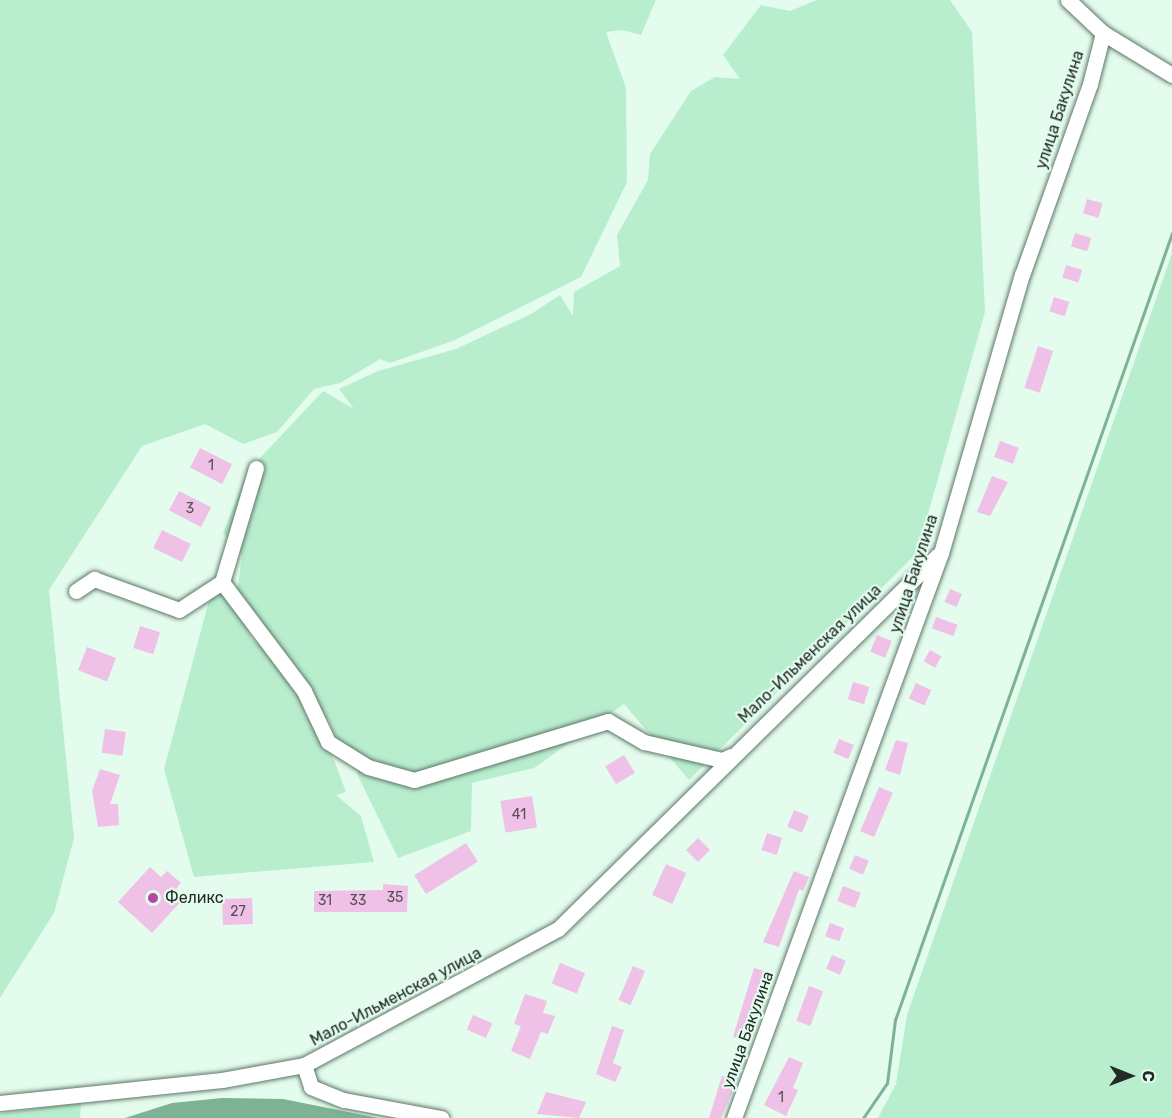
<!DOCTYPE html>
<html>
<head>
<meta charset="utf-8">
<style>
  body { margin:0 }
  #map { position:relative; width:1172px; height:1118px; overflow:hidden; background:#e3fced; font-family:Rubik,sans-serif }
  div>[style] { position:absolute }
  .green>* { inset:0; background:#b8eece }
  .water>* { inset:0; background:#7db394 }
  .stream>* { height:3px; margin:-1.5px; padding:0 1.5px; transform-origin:1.5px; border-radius:1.5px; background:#7db394 }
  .building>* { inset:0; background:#f0c1e6; transform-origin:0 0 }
  .roads { filter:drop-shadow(0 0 2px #5f7668) drop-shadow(0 0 2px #5f7668) }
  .minor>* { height:15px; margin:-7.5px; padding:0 7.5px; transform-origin:7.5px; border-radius:7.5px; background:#fff }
  .dots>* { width:16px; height:16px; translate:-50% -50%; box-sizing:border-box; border:3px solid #e3fced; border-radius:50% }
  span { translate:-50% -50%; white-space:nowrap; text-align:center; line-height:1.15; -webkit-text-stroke:4.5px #e3fced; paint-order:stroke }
  .number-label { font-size:14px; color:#565056 }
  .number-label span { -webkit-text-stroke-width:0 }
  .street-label { font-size:16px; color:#222b26 }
  .poi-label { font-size:16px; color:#222b26 }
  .left { translate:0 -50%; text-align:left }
  .north { position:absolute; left:1100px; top:1046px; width:60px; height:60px; -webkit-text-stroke:4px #e3fced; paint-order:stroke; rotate:91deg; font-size:16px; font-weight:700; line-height:24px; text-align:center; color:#222b26 }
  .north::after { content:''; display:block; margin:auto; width:21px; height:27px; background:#222b26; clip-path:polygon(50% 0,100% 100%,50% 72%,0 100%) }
</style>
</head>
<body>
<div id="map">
  <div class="green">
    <div style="clip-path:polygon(0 0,656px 0,641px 35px,622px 30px,606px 32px,626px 88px,627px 182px,581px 277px,455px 340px,390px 363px,380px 359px,340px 383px,314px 389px,277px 432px,243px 444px,205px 424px,142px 446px,49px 590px,74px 838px,54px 913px,0 998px)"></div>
    <div style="clip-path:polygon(817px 0,950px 0,972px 32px,985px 312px,917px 553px,689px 780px,624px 704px,534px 768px,472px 783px,471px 831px,398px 858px,357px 774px,361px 760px,344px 755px,329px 721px,300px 680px,304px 712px,334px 760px,346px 792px,336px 795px,361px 816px,374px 862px,194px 877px,164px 769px,211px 593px,232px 595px,252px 640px,290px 667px,237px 594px,242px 555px,223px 533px,248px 471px,323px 391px,354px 409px,339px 389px,378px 371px,456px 349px,531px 314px,560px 295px,573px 316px,574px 292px,620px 266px,617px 235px,648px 180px,650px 154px,691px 91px,715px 77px,740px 79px,723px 55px,761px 5px,790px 11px)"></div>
    <div style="clip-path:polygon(1172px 253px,1172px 1118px,878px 1118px,896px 1084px,907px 1015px)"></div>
    <div style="clip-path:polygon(81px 1102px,80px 1118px,0 1118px,0 1114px)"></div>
  </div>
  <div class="water">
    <div style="clip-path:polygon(222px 1098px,283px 1099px,378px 1118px,125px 1118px,172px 1103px)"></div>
  </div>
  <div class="stream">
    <div style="left:863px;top:1118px;width:42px;rotate:-55.6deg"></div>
    <div style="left:887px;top:1083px;width:64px;rotate:-82.8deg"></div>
    <div style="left:895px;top:1020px;width:834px;rotate:-70.61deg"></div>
  </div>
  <div class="building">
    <div style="left:1087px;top:199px;width:16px;height:15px;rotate:15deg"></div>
    <div style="left:1075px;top:233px;width:17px;height:14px;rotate:17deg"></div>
    <div style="left:1066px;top:265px;width:17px;height:13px;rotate:17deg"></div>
    <div style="left:1054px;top:297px;width:16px;height:15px;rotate:18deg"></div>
    <div style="left:1038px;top:346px;width:16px;height:44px;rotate:18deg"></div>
    <div style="left:1000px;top:441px;width:20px;height:17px;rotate:20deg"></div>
    <div style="left:200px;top:448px;width:36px;height:22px;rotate:27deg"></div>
    <div style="clip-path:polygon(992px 476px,1008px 482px,990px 516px,977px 512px)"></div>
    <div style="left:179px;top:491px;width:36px;height:22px;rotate:27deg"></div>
    <div style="left:162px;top:530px;width:32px;height:20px;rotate:26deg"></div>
    <div style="left:950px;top:589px;width:13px;height:14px;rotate:23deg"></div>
    <div style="left:936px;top:617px;width:23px;height:12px;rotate:20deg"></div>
    <div style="left:140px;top:626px;width:21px;height:23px;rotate:17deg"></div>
    <div style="left:877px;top:635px;width:16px;height:18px;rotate:22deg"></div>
    <div style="left:87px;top:647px;width:31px;height:25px;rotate:21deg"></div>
    <div style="left:930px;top:650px;width:13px;height:13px;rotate:29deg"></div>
    <div style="left:853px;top:682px;width:17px;height:18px;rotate:17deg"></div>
    <div style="left:916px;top:683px;width:17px;height:17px;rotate:25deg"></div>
    <div style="left:105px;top:729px;width:21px;height:24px;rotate:8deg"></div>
    <div style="left:839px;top:739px;width:16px;height:15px;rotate:22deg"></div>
    <div style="clip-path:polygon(896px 740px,908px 743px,900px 775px,885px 770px)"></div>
    <div style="left:624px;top:755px;width:21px;height:22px;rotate:59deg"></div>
    <div style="clip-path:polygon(100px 769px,120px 775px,110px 804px,118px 804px,119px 825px,98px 827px,92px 791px)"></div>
    <div style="left:879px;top:787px;width:15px;height:48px;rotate:23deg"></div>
    <div style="left:532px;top:796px;width:32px;height:32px;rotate:81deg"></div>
    <div style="left:794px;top:810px;width:16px;height:18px;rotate:22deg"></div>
    <div style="left:767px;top:833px;width:16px;height:18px;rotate:18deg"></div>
    <div style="left:698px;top:838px;width:17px;height:17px;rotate:45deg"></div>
    <div style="left:466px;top:843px;width:22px;height:61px;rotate:58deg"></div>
    <div style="left:855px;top:855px;width:15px;height:15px;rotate:23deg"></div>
    <div style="left:666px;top:864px;width:22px;height:34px;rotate:24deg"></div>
    <div style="clip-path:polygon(150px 867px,161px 877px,167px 871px,181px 883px,175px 890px,184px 898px,152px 933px,118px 902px)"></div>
    <div style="clip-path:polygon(794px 871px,809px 877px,803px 891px,799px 889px,779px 947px,763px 942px)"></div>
    <div style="clip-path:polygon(383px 884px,408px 886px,407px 912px,314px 912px,314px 891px,383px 890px)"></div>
    <div style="left:843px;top:886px;width:19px;height:16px;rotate:21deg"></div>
    <div style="left:252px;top:898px;width:26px;height:30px;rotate:88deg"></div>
    <div style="left:830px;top:923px;width:15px;height:14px;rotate:20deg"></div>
    <div style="left:832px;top:955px;width:15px;height:15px;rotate:23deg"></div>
    <div style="left:560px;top:963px;width:27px;height:22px;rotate:22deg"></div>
    <div style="left:633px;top:966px;width:13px;height:37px;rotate:23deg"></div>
    <div style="left:754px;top:968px;width:17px;height:72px;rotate:17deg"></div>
    <div style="left:809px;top:986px;width:15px;height:37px;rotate:20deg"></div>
    <div style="clip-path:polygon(525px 994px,547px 1001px,543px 1013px,555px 1016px,548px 1034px,541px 1032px,530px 1059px,511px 1051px,521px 1026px,514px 1024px)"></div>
    <div style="left:473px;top:1015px;width:21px;height:16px;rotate:23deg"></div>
    <div style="clip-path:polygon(612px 1026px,624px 1030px,613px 1063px,622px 1067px,615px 1082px,596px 1074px)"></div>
    <div style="clip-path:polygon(789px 1057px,803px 1063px,793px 1088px,798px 1090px,786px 1116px,764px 1105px)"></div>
    <div style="clip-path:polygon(722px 1076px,737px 1081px,721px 1118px,709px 1118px)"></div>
    <div style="clip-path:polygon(546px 1092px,586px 1102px,579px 1118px,537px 1114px)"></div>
  </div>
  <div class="roads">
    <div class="minor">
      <div style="left:1068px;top:0;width:48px;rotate:43.3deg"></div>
      <div style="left:1103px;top:33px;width:81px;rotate:31.3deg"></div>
      <div style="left:222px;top:582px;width:119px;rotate:-73.4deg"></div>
      <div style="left:76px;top:591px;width:22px;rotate:-34deg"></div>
      <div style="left:94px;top:579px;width:90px;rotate:20deg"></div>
      <div style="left:179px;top:610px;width:51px;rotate:-33.1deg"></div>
      <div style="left:222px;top:582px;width:136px;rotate:53deg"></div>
      <div style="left:304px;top:691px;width:56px;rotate:64.8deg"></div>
      <div style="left:328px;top:742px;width:47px;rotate:32deg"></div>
      <div style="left:368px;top:767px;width:48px;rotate:15.8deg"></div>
      <div style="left:414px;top:780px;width:203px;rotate:-16.9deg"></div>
      <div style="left:608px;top:721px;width:42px;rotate:30.3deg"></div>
      <div style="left:644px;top:742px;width:80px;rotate:13deg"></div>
      <div style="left:722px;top:760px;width:10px;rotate:-24deg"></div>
      <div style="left:304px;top:1065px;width:23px;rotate:72deg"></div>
      <div style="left:311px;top:1087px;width:35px;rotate:22deg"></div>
      <div style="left:344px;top:1100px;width:99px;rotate:10.5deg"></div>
      <div style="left:0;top:1103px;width:223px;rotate:-5.9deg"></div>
      <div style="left:222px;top:1080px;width:83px;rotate:-10.4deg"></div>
      <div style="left:304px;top:1065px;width:288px;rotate:-28.2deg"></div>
      <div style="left:558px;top:929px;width:533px;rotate:-44.54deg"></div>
      <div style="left:734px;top:1118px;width:602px;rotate:-69.88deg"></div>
      <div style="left:941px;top:553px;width:290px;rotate:-73.8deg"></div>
      <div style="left:1022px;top:275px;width:203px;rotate:-70.4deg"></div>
      <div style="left:1090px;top:84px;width:53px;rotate:-75.7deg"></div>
    </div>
  </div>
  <div class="dots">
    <div style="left:153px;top:898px;background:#b446a5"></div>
  </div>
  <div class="number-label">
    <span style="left:211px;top:466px">1</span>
    <span style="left:190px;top:509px">3</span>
    <span style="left:519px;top:815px">41</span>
    <span style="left:395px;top:898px">35</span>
    <span style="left:325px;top:901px">31</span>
    <span style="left:358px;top:901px">33</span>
    <span style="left:238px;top:912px">27</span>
    <span style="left:781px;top:1098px">1</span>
  </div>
  <div class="street-label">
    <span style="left:1060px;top:110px;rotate:-72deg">улица Бакулина</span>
    <span style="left:914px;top:574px;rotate:-72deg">улица Бакулина</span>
    <span style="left:810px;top:654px;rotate:-44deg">Мало-Ильменская улица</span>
    <span style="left:396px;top:997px;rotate:-28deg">Мало-Ильменская улица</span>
    <span style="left:748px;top:1030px;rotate:-70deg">улица Бакулина</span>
  </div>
  <div class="poi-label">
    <span class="left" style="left:165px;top:898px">Феликс</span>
  </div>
  <div class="north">С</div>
</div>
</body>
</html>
